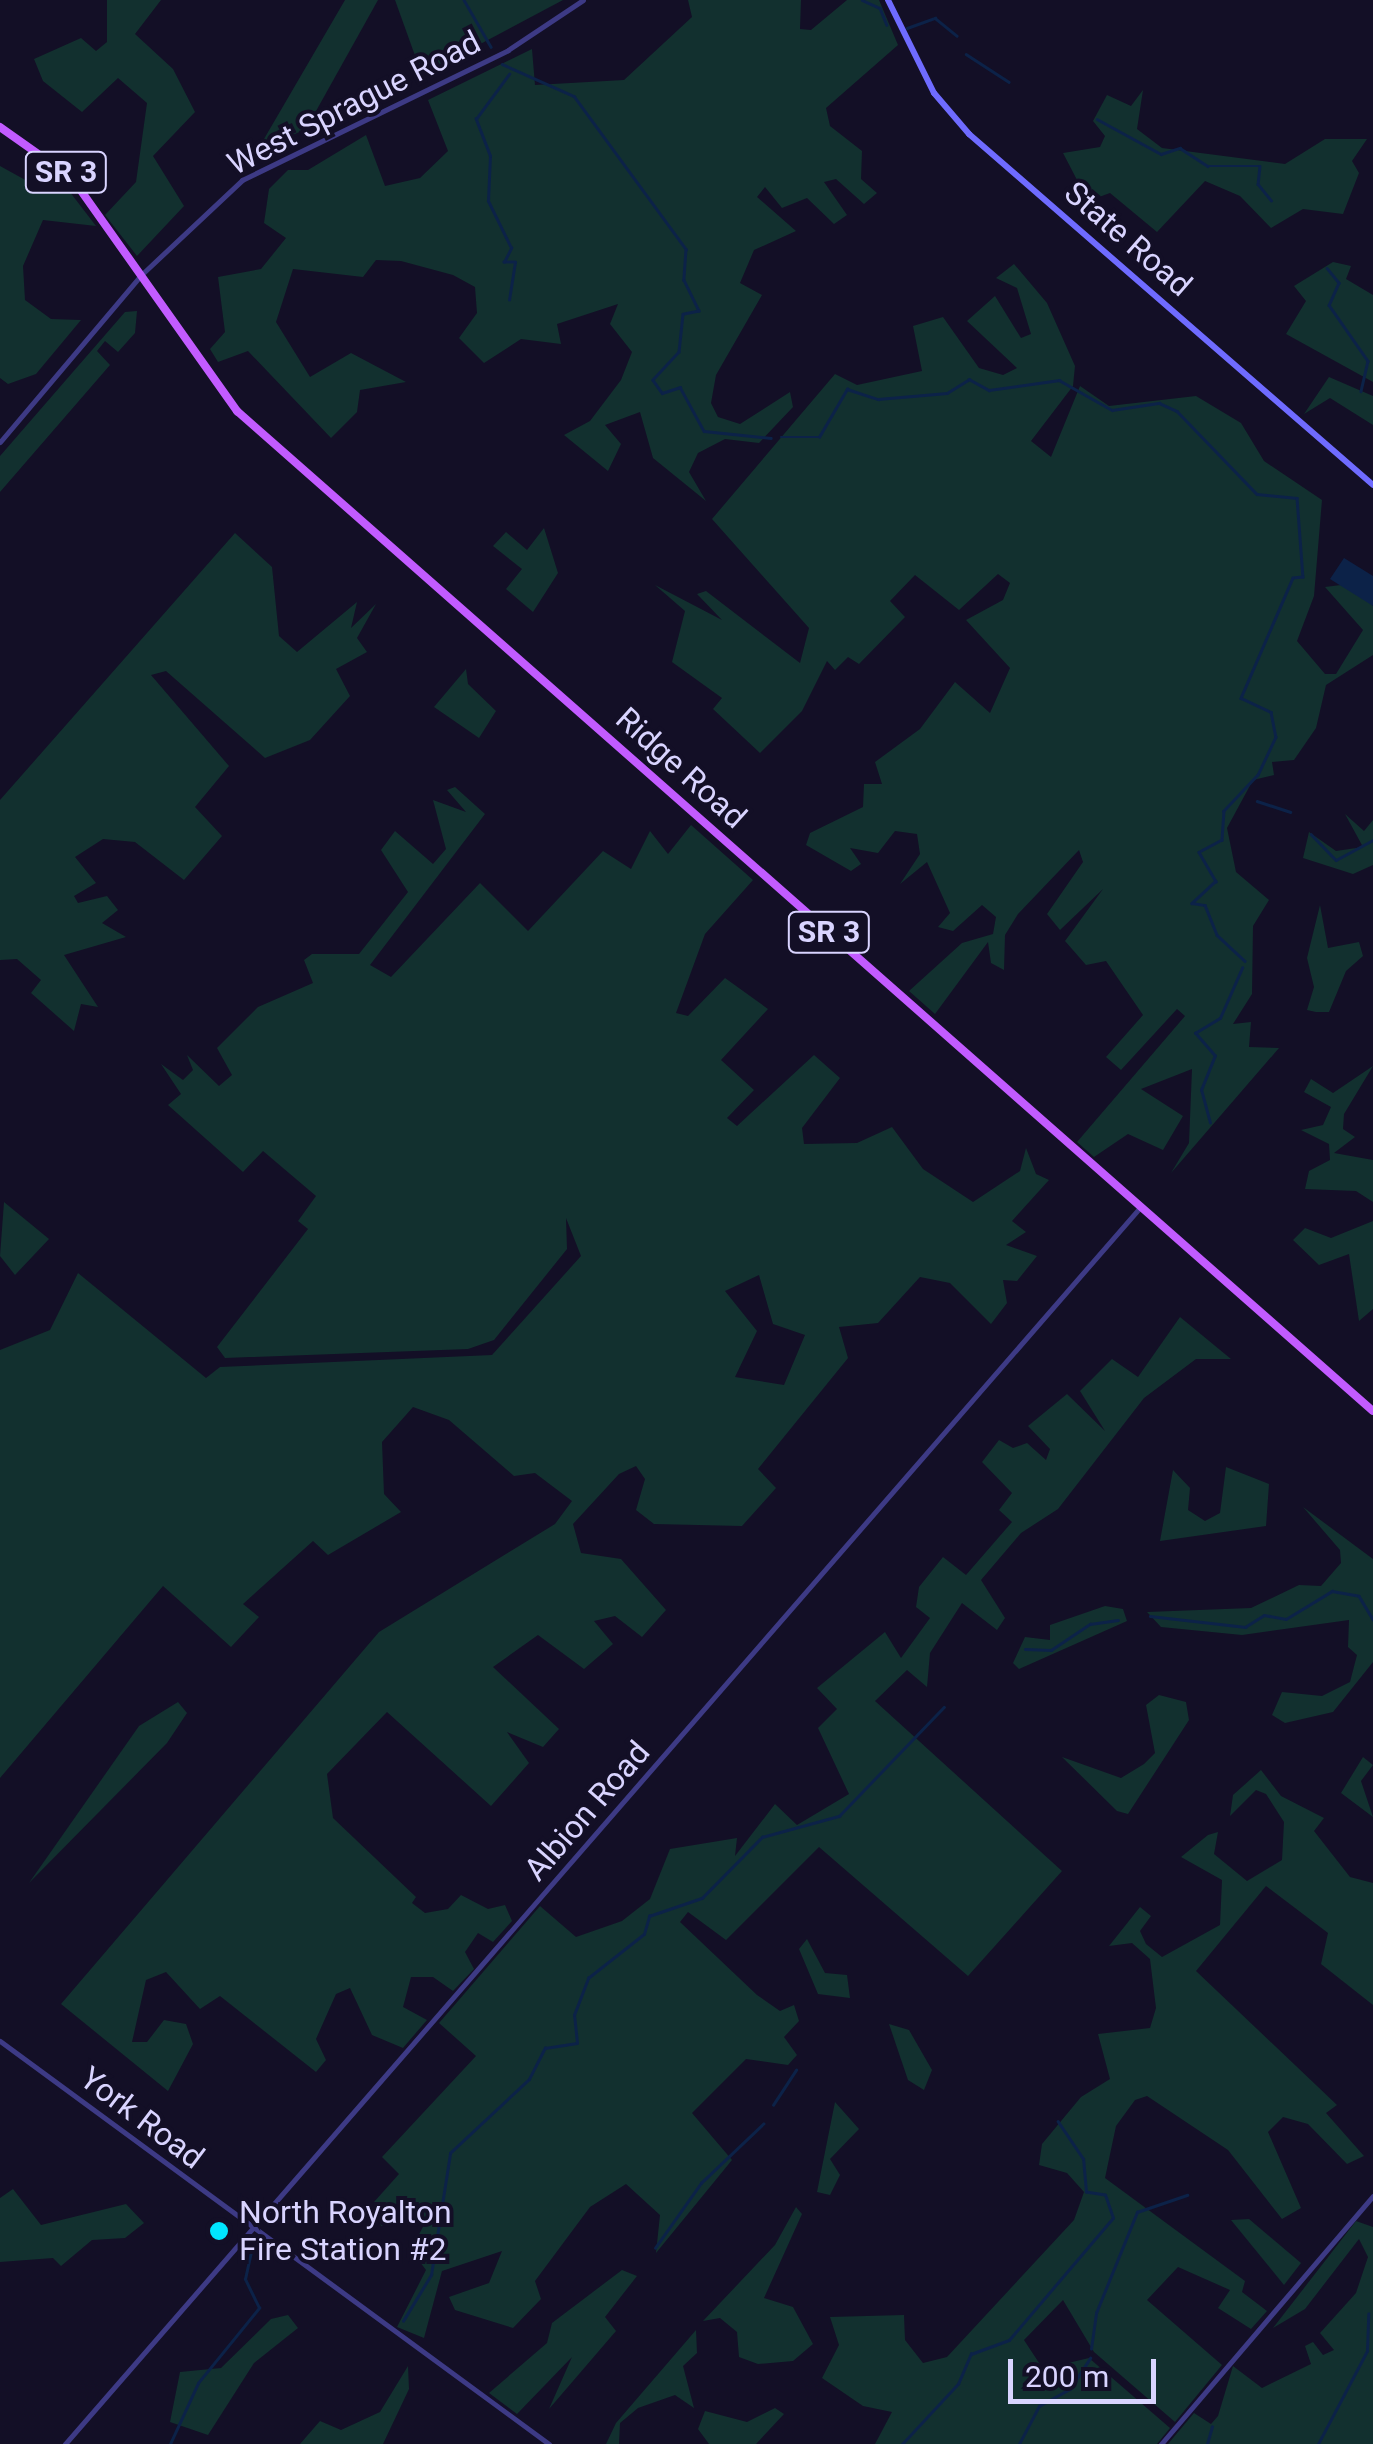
<!DOCTYPE html>
<html>
<head>
<meta charset="utf-8">
<style>
  body { margin:0 }
  #map { position:relative; width:1373px; height:2444px; overflow:hidden; background:#130f26; font-family:Roboto,sans-serif }
  div>[style] { position:absolute }
  .green>* { inset:0; background:#12302f }
  .water>* { inset:0; background:#0c2248 }
  .stream>* { height:2.5px; margin:-1.25px; padding:0 1.25px; transform-origin:1.25px; border-radius:1.25px; background:#0c2248 }
  .tertiary>* { height:5px; margin:-2.5px; padding:0 2.5px; transform-origin:2.5px; border-radius:2.5px; background:#3d3a85 }
  .secondary>* { height:6px; margin:-3px; padding:0 3px; transform-origin:3px; border-radius:3px; background:#6f6bff }
  .primary>* { height:8px; margin:-4px; padding:0 4px; transform-origin:4px; border-radius:4px; background:#c25bff }
  .dots>* { width:28px; height:28px; translate:-50% -50%; box-sizing:border-box; border:5px solid #130f26; border-radius:50% }
  span { translate:-50% -50%; white-space:nowrap; text-align:center; line-height:1.15; -webkit-text-stroke:8px #130f26; paint-order:stroke }
  .shield-label span { padding:2px 8px; background:#130f26; border:2px solid; border-radius:8px; -webkit-text-stroke-width:0 }
  .shield-label { font-size:30px; color:#d9d4ff; font-weight:700 }
  .street-label { font-size:32px; color:#d9d4ff }
  .poi-label { font-size:32px; color:#d9d4ff }
  .left { translate:0 -50%; text-align:left }
  .scale { position:absolute; left:1008px; top:2359px; width:148px; height:45px; box-sizing:border-box; border:5px solid #d9d4ff; border-top:0; padding-left:12px; font-size:30px; line-height:35px; white-space:nowrap; color:#d9d4ff; -webkit-text-stroke:8px #130f26; paint-order:stroke }
</style>
</head>
<body>
<div id="map">
  <div class="green">
    <div style="clip-path:polygon(107px 0,161px 0,135px 34px,173px 69px,195px 112px,153px 156px,184px 206px,137px 256px,105px 215px,136px 182px,147px 103px,118px 78px,82px 112px,43px 81px,34px 59px,81px 38px,96px 51px,107px 42px)"></div>
    <div style="clip-path:polygon(345px 0,378px 0,306px 129px,257px 151px)"></div>
    <div style="clip-path:polygon(395px 0,563px 0,422px 75px)"></div>
    <div style="clip-path:polygon(688px 0,801px 0,800px 29px,811px 30px,847px 0,879px 0,898px 45px,826px 108px,830px 126px,862px 151px,861px 179px,877px 193px,864px 204px,836px 179px,824px 182px,847px 215px,834px 224px,807px 198px,782px 208px,765px 187px,757px 197px,796px 231px,754px 250px,740px 283px,762px 295px,716px 375px,711px 403px,718px 417px,740px 424px,790px 392px,793px 407px,759px 443px,725px 439px,698px 453px,689px 472px,706px 501px,653px 458px,640px 412px,605px 425px,621px 444px,608px 471px,564px 435px,590px 421px,621px 380px,632px 352px,610px 324px,618px 304px,557px 324px,561px 344px,521px 339px,484px 363px,459px 338px,477px 313px,475px 287px,453px 275px,401px 261px,376px 260px,363px 277px,293px 269px,276px 322px,310px 377px,351px 353px,406px 382px,360px 390px,357px 412px,331px 438px,248px 351px,218px 362px,210px 349px,225px 332px,218px 277px,261px 269px,286px 238px,264px 223px,269px 189px,288px 170px,308px 170px,366px 135px,385px 186px,420px 178px,448px 151px,428px 100px,532px 49px,535px 85px,624px 80px,692px 17px)"></div>
    <div style="clip-path:polygon(1143px 90px,1137px 129px,1162px 148px,1285px 164px,1325px 139px,1367px 139px,1352px 161px,1359px 173px,1343px 214px,1303px 209px,1271px 228px,1240px 196px,1205px 181px,1157px 232px,1110px 193px,1088px 201px,1063px 153px,1100px 147px,1105px 136px,1093px 121px,1107px 95px,1131px 106px)"></div>
    <div style="clip-path:polygon(0 166px,29px 182px,53px 170px,96px 226px,43px 220px,23px 266px,25px 300px,51px 319px,81px 320px,36px 374px,8px 384px,0 378px)"></div>
    <div style="clip-path:polygon(1333px 262px,1351px 266px,1346px 279px,1373px 295px,1373px 382px,1286px 334px,1306px 301px,1294px 286px)"></div>
    <div style="clip-path:polygon(1014px 264px,1047px 303px,1075px 366px,1073px 386px,1031px 441px,1051px 457px,1080px 386px,1109px 406px,1196px 396px,1241px 423px,1264px 461px,1322px 500px,1314px 596px,1297px 641px,1325px 674px,1336px 674px,1363px 630px,1325px 587px,1349px 584px,1373px 606px,1373px 655px,1326px 685px,1316px 728px,1294px 760px,1272px 762px,1274px 775px,1253px 780px,1227px 828px,1236px 872px,1269px 900px,1253px 926px,1252px 994px,1233px 1024px,1251px 1022px,1249px 1047px,1279px 1048px,1171px 1173px,1189px 1143px,1192px 1069px,1141px 1089px,1183px 1116px,1163px 1150px,1128px 1134px,1094px 1157px,1077px 1142px,1185px 1016px,1177px 1009px,1121px 1070px,1106px 1057px,1143px 1015px,1106px 961px,1086px 965px,1065px 941px,1103px 889px,1060px 930px,1047px 914px,1083px 862px,1079px 850px,1018px 914px,1005px 935px,1004px 970px,991px 963px,988px 942px,935px 1014px,909px 991px,962px 943px,993px 934px,996px 917px,982px 905px,953px 931px,938px 927px,950px 913px,927px 862px,900px 884px,920px 854px,917px 834px,895px 831px,878px 853px,850px 848px,861px 864px,851px 871px,806px 845px,810px 833px,863px 807px,864px 784px,882px 784px,875px 762px,920px 729px,955px 682px,990px 713px,1010px 668px,966px 620px,1003px 600px,1010px 583px,998px 574px,959px 610px,915px 575px,890px 601px,905px 617px,859px 664px,848px 657px,835px 670px,827px 661px,802px 711px,760px 753px,713px 709px,722px 698px,672px 662px,685px 611px,655px 585px,722px 620px,697px 594px,706px 591px,800px 663px,809px 628px,712px 519px,835px 374px,857px 385px,922px 371px,913px 326px,943px 317px,979px 368px,1003px 375px,1017px 368px,967px 321px,995px 296px,1021px 338px,1031px 334px,1017px 288px,996px 278px)"></div>
    <div style="clip-path:polygon(137px 311px,135px 333px,118px 352px,105px 341px,97px 351px,110px 365px,0 492px,0 456px,125px 312px)"></div>
    <div style="clip-path:polygon(1329px 377px,1373px 396px,1373px 425px,1330px 398px,1304px 414px)"></div>
    <div style="clip-path:polygon(544px 528px,558px 573px,533px 612px,506px 589px,522px 569px,493px 546px,506px 532px,527px 550px)"></div>
    <div style="clip-path:polygon(235px 533px,272px 567px,279px 636px,297px 652px,357px 602px,351px 628px,376px 604px,357px 638px,367px 652px,336px 669px,350px 696px,310px 740px,265px 758px,166px 671px,151px 675px,229px 766px,195px 807px,222px 836px,184px 880px,135px 842px,103px 839px,75px 857px,96px 883px,74px 896px,78px 903px,107px 896px,118px 910px,102px 923px,126px 937px,64px 955px,98px 1007px,81px 1004px,74px 1031px,31px 993px,41px 980px,17px 959px,0 960px,0 800px)"></div>
    <div style="clip-path:polygon(466px 669px,468px 684px,496px 711px,479px 738px,434px 707px)"></div>
    <div style="clip-path:polygon(evenodd,455px 787px,485px 814px,370px 965px,391px 977px,480px 883px,528px 931px,603px 851px,631px 869px,650px 831px,668px 854px,691px 825px,753px 880px,705px 934px,676px 1013px,688px 1016px,725px 978px,768px 1009px,721px 1060px,754px 1090px,727px 1118px,737px 1126px,814px 1055px,840px 1078px,802px 1128px,804px 1144px,857px 1143px,892px 1127px,923px 1169px,973px 1202px,1020px 1171px,1026px 1148px,1036px 1174px,1049px 1180px,1012px 1221px,1026px 1232px,1006px 1245px,1037px 1256px,1017px 1281px,1003px 1280px,1007px 1303px,991px 1324px,950px 1283px,920px 1277px,878px 1323px,839px 1327px,848px 1358px,758px 1469px,776px 1488px,742px 1526px,654px 1524px,636px 1510px,645px 1479px,636px 1466px,619px 1474px,573px 1524px,581px 1553px,621px 1559px,666px 1610px,642px 1637px,615px 1616px,594px 1621px,613px 1644px,584px 1669px,538px 1635px,493px 1667px,559px 1729px,543px 1747px,507px 1732px,529px 1763px,491px 1806px,387px 1712px,327px 1774px,333px 1818px,416px 1897px,412px 1903px,425px 1913px,448px 1909px,461px 1895px,488px 1909px,505px 1905px,512px 1921px,493px 1942px,478px 1933px,465px 1952px,474px 1969px,453px 1991px,433px 1977px,411px 1977px,403px 2007px,427px 2020px,403px 2048px,372px 2035px,350px 1988px,336px 1994px,316px 2039px,326px 2060px,316px 2072px,220px 1996px,200px 2009px,166px 1972px,146px 1980px,132px 2042px,147px 2042px,164px 2020px,186px 2024px,193px 2044px,168px 2091px,61px 2004px,379px 1632px,555px 1524px,572px 1501px,535px 1473px,514px 1476px,449px 1420px,413px 1407px,382px 1442px,384px 1494px,401px 1512px,328px 1555px,313px 1541px,243px 1604px,259px 1617px,231px 1647px,163px 1586px,0 1778px,0 1350px,50px 1330px,78px 1273px,206px 1378px,220px 1367px,492px 1355px,581px 1256px,566px 1218px,567px 1249px,494px 1340px,468px 1349px,225px 1358px,217px 1347px,308px 1229px,298px 1221px,316px 1196px,263px 1151px,243px 1172px,168px 1105px,181px 1094px,161px 1064px,183px 1080px,193px 1070px,187px 1055px,219px 1086px,232px 1075px,217px 1048px,258px 1007px,313px 983px,304px 960px,312px 954px,359px 954px,408px 892px,381px 850px,395px 831px,433px 864px,446px 849px,433px 800px,466px 812px,447px 790px,455px 787px,759px 1275px,773px 1324px,805px 1335px,784px 1385px,735px 1377px,757px 1331px,725px 1291px,759px 1275px)"></div>
    <div style="clip-path:polygon(1345px 814px,1364px 831px,1373px 820px,1373px 865px,1353px 874px,1303px 858px,1309px 832px,1336px 851px,1363px 847px)"></div>
    <div style="clip-path:polygon(1320px 905px,1328px 948px,1359px 942px,1363px 956px,1346px 971px,1329px 1012px,1316px 1012px,1307px 1010px,1314px 987px,1307px 958px)"></div>
    <div style="clip-path:polygon(1373px 1066px,1344px 1114px,1343px 1129px,1355px 1137px,1334px 1153px,1373px 1160px,1373px 1202px,1356px 1191px,1305px 1189px,1309px 1171px,1330px 1160px,1329px 1144px,1301px 1130px,1323px 1125px,1331px 1107px,1304px 1092px,1311px 1079px,1333px 1093px)"></div>
    <div style="clip-path:polygon(4px 1202px,49px 1239px,15px 1275px,0 1256px)"></div>
    <div style="clip-path:polygon(1373px 1221px,1373px 1309px,1359px 1321px,1349px 1254px,1319px 1265px,1293px 1240px,1305px 1228px,1331px 1238px)"></div>
    <div style="clip-path:polygon(1180px 1317px,1231px 1359px,1196px 1359px,1144px 1398px,1058px 1509px,1021px 1533px,981px 1580px,1005px 1618px,997px 1630px,962px 1603px,930px 1653px,927px 1687px,907px 1670px,875px 1701px,1062px 1871px,968px 1976px,819px 1847px,726px 1940px,688px 1912px,680px 1922px,757px 1995px,780px 2011px,794px 2005px,799px 2021px,784px 2037px,797px 2055px,788px 2065px,746px 2059px,692px 2113px,732px 2160px,656px 2253px,660px 2215px,626px 2184px,590px 2207px,535px 2281px,541px 2299px,513px 2328px,455px 2310px,449px 2297px,489px 2283px,502px 2251px,442px 2271px,424px 2338px,397px 2327px,426px 2270px,411px 2250px,427px 2219px,381px 2226px,374px 2202px,399px 2174px,382px 2157px,476px 2056px,439px 2023px,540px 1906px,576px 1937px,622px 1921px,650px 1899px,670px 1849px,737px 1838px,735px 1856px,775px 1804px,797px 1825px,849px 1794px,818px 1728px,837px 1709px,817px 1688px,885px 1632px,901px 1658px,930px 1618px,916px 1607px,919px 1587px,943px 1557px,966px 1575px,1012px 1522px,999px 1510px,1012px 1493px,982px 1462px,999px 1440px,1013px 1448px,1027px 1443px,1046px 1460px,1050px 1449px,1028px 1426px,1067px 1394px,1105px 1431px,1080px 1391px,1112px 1359px,1138px 1377px)"></div>
    <div style="clip-path:polygon(1226px 1467px,1269px 1484px,1266px 1526px,1160px 1541px,1173px 1470px,1190px 1488px,1188px 1510px,1205px 1521px,1220px 1513px)"></div>
    <div style="clip-path:polygon(1303px 1507px,1373px 1559px,1373px 1662px,1333px 1712px,1285px 1723px,1272px 1715px,1282px 1692px,1322px 1696px,1350px 1682px,1357px 1655px,1348px 1647px,1349px 1620px,1242px 1635px,1161px 1627px,1147px 1612px,1251px 1608px,1299px 1585px,1321px 1586px,1341px 1563px,1340px 1550px)"></div>
    <div style="clip-path:polygon(1105px 1606px,1123px 1609px,1127px 1621px,1019px 1669px,1013px 1663px,1025px 1637px,1050px 1640px,1050px 1625px)"></div>
    <div style="clip-path:polygon(1159px 1695px,1186px 1702px,1189px 1720px,1128px 1814px,1117px 1811px,1062px 1757px,1121px 1778px,1144px 1764px,1155px 1753px,1146px 1705px)"></div>
    <div style="clip-path:polygon(178px 1702px,187px 1713px,167px 1743px,29px 1883px,139px 1726px)"></div>
    <div style="clip-path:polygon(1363px 1757px,1373px 1765px,1361px 1781px,1373px 1817px,1341px 1793px)"></div>
    <div style="clip-path:polygon(1261px 1770px,1281px 1796px,1324px 1818px,1314px 1831px,1350px 1877px,1373px 1883px,1373px 2005px,1321px 1964px,1328px 1933px,1266px 1886px,1196px 1971px,1337px 2105px,1326px 2113px,1364px 2156px,1347px 2164px,1308px 2124px,1283px 2117px,1268px 2132px,1301px 2208px,1282px 2219px,1228px 2150px,1147px 2096px,1135px 2100px,1116px 2126px,1105px 2178px,1245px 2281px,1242px 2292px,1267px 2311px,1251px 2329px,1218px 2308px,1230px 2290px,1178px 2267px,1147px 2300px,1222px 2365px,1175px 2422px,1094px 2352px,1063px 2300px,1024px 2340px,1043px 2369px,1089px 2358px,1170px 2428px,1157px 2444px,875px 2444px,892px 2412px,863px 2406px,822px 2378px,839px 2345px,830px 2317px,904px 2315px,905px 2340px,923px 2363px,947px 2357px,1074px 2220px,1084px 2192px,1067px 2173px,1039px 2165px,1042px 2144px,1081px 2097px,1110px 2079px,1098px 2034px,1150px 2028px,1156px 2008px,1150px 1959px,1132px 1943px,1109px 1946px,1140px 1907px,1151px 1916px,1140px 1931px,1146px 1944px,1162px 1957px,1220px 1925px,1222px 1880px,1181px 1857px,1208px 1835px,1218px 1832px,1214px 1854px,1247px 1881px,1282px 1860px,1284px 1822px,1266px 1794px,1256px 1790px,1230px 1816px,1233px 1795px)"></div>
    <div style="clip-path:polygon(807px 1939px,825px 1973px,847px 1975px,850px 1998px,818px 1994px,799px 1949px)"></div>
    <div style="clip-path:polygon(889px 2024px,909px 2030px,932px 2070px,924px 2090px,908px 2080px)"></div>
    <div style="clip-path:polygon(835px 2102px,859px 2129px,830px 2159px,840px 2175px,830px 2195px,817px 2192px)"></div>
    <div style="clip-path:polygon(13px 2189px,41px 2225px,126px 2204px,144px 2223px,125px 2238px,92px 2240px,61px 2266px,53px 2258px,0 2262px,0 2198px)"></div>
    <div style="clip-path:polygon(796px 2207px,802px 2214px,764px 2298px,793px 2307px,813px 2344px,793px 2361px,758px 2364px,739px 2357px,737px 2332px,720px 2318px,703px 2321px,775px 2245px)"></div>
    <div style="clip-path:polygon(1249px 2219px,1301px 2263px,1284px 2285px,1231px 2220px)"></div>
    <div style="clip-path:polygon(1356px 2221px,1373px 2227px,1373px 2444px,1168px 2444px,1194px 2413px,1211px 2424px,1218px 2416px,1233px 2366px,1262px 2388px,1311px 2364px,1305px 2346px,1313px 2342px,1323px 2355px,1334px 2350px,1320px 2333px,1356px 2293px,1368px 2257px,1359px 2239px,1305px 2309px,1273px 2328px)"></div>
    <div style="clip-path:polygon(622px 2270px,637px 2276px,605px 2317px,616px 2331px,549px 2409px,572px 2357px,517px 2414px,489px 2393px,547px 2343px,552px 2323px)"></div>
    <div style="clip-path:polygon(288px 2315px,298px 2328px,254px 2363px,208px 2435px,170px 2422px,180px 2372px,221px 2368px,271px 2319px)"></div>
    <div style="clip-path:polygon(696px 2330px,697px 2353px,683px 2366px,694px 2408px,675px 2395px,638px 2408px,620px 2423px,619px 2444px,606px 2444px,616px 2423px)"></div>
    <div style="clip-path:polygon(408px 2366px,409px 2389px,383px 2444px,300px 2444px,320px 2421px,341px 2430px,380px 2412px)"></div>
    <div style="clip-path:polygon(775px 2408px,784px 2414px,756px 2444px,709px 2444px,698px 2429px,705px 2411px,747px 2422px)"></div>
  </div>
  <div class="water">
    <div style="clip-path:polygon(1344px 558px,1373px 576px,1373px 606px,1330px 579px)"></div>
  </div>
  <div class="stream">
    <div style="left:464px;top:0;width:54px;rotate:60.1deg"></div>
    <div style="left:862px;top:0;width:20px;rotate:24deg"></div>
    <div style="left:880px;top:8px;width:18px;rotate:68deg"></div>
    <div style="left:907px;top:28px;width:30px;rotate:-20deg"></div>
    <div style="left:935px;top:18px;width:28px;rotate:39deg"></div>
    <div style="left:966px;top:54px;width:51px;rotate:33.1deg"></div>
    <div style="left:502px;top:64px;width:79px;rotate:24deg"></div>
    <div style="left:574px;top:96px;width:190px;rotate:53.8deg"></div>
    <div style="left:686px;top:249px;width:31px;rotate:94deg"></div>
    <div style="left:684px;top:280px;width:34px;rotate:64deg"></div>
    <div style="left:699px;top:311px;width:16px;rotate:169deg"></div>
    <div style="left:683px;top:314px;width:38px;rotate:96deg"></div>
    <div style="left:679px;top:352px;width:38px;rotate:133deg"></div>
    <div style="left:653px;top:380px;width:16px;rotate:55deg"></div>
    <div style="left:662px;top:393px;width:19px;rotate:-18deg"></div>
    <div style="left:680px;top:387px;width:50px;rotate:61.4deg"></div>
    <div style="left:704px;top:431px;width:67px;rotate:6deg"></div>
    <div style="left:1097px;top:119px;width:73px;rotate:28.7deg"></div>
    <div style="left:1161px;top:154px;width:20px;rotate:-18deg"></div>
    <div style="left:1180px;top:148px;width:33px;rotate:33deg"></div>
    <div style="left:1208px;top:166px;width:52px"></div>
    <div style="left:1260px;top:166px;width:18px;rotate:96deg"></div>
    <div style="left:1258px;top:184px;width:21px;rotate:51deg"></div>
    <div style="left:1327px;top:268px;width:19px;rotate:51deg"></div>
    <div style="left:1339px;top:283px;width:24px;rotate:114deg"></div>
    <div style="left:1329px;top:305px;width:68px;rotate:55.1deg"></div>
    <div style="left:1368px;top:361px;width:31px;rotate:103deg"></div>
    <div style="left:509px;top:300px;width:38px;rotate:-81deg"></div>
    <div style="left:515px;top:262px;width:11px;rotate:180deg"></div>
    <div style="left:504px;top:262px;width:16px;rotate:-63deg"></div>
    <div style="left:511px;top:248px;width:52px;rotate:-116.1deg"></div>
    <div style="left:488px;top:201px;width:45px;rotate:-87.5deg"></div>
    <div style="left:490px;top:156px;width:40px;rotate:-111deg"></div>
    <div style="left:476px;top:119px;width:56px;rotate:-53.7deg"></div>
    <div style="left:781px;top:437px;width:38px"></div>
    <div style="left:819px;top:437px;width:56px;rotate:-59.7deg"></div>
    <div style="left:847px;top:389px;width:33px;rotate:18deg"></div>
    <div style="left:878px;top:399px;width:69px;rotate:-5deg"></div>
    <div style="left:947px;top:393px;width:26px;rotate:-32deg"></div>
    <div style="left:969px;top:379px;width:23px;rotate:29deg"></div>
    <div style="left:989px;top:390px;width:71px;rotate:-8.1deg"></div>
    <div style="left:1059px;top:380px;width:61px;rotate:29.5deg"></div>
    <div style="left:1112px;top:410px;width:48px;rotate:-8.5deg"></div>
    <div style="left:1159px;top:403px;width:20px;rotate:24deg"></div>
    <div style="left:1177px;top:411px;width:115px;rotate:46.1deg"></div>
    <div style="left:1257px;top:494px;width:40px;rotate:5.7deg"></div>
    <div style="left:1297px;top:498px;width:79px;rotate:85.7deg"></div>
    <div style="left:1303px;top:577px;width:10px;rotate:174deg"></div>
    <div style="left:1293px;top:578px;width:131px;rotate:113.4deg"></div>
    <div style="left:1241px;top:698px;width:33px;rotate:25deg"></div>
    <div style="left:1271px;top:712px;width:25px;rotate:79deg"></div>
    <div style="left:1276px;top:737px;width:42px;rotate:115.3deg"></div>
    <div style="left:1258px;top:775px;width:50px;rotate:133.4deg"></div>
    <div style="left:1224px;top:811px;width:29px;rotate:94deg"></div>
    <div style="left:1222px;top:840px;width:26px;rotate:152deg"></div>
    <div style="left:1199px;top:852px;width:34px;rotate:60deg"></div>
    <div style="left:1216px;top:881px;width:33px;rotate:137deg"></div>
    <div style="left:1192px;top:903px;width:13px;rotate:9deg"></div>
    <div style="left:1205px;top:905px;width:32px;rotate:68deg"></div>
    <div style="left:1217px;top:935px;width:38px;rotate:43deg"></div>
    <div style="left:1257px;top:801px;width:35px;rotate:18deg"></div>
    <div style="left:1311px;top:834px;width:36px;rotate:46deg"></div>
    <div style="left:1336px;top:860px;width:42px;rotate:-28.4deg"></div>
    <div style="left:1210px;top:1123px;width:34px;rotate:-105deg"></div>
    <div style="left:1201px;top:1090px;width:37px;rotate:-68deg"></div>
    <div style="left:1215px;top:1056px;width:30px;rotate:-131deg"></div>
    <div style="left:1195px;top:1033px;width:29px;rotate:-31deg"></div>
    <div style="left:1220px;top:1018px;width:55px;rotate:-66.3deg"></div>
    <div style="left:1150px;top:1616px;width:96px;rotate:6.6deg"></div>
    <div style="left:1245px;top:1627px;width:22px;rotate:-32deg"></div>
    <div style="left:1264px;top:1615px;width:22px;rotate:10deg"></div>
    <div style="left:1286px;top:1619px;width:54px;rotate:-31.3deg"></div>
    <div style="left:1332px;top:1591px;width:27px;rotate:10deg"></div>
    <div style="left:1359px;top:1596px;width:27px;rotate:59deg"></div>
    <div style="left:1025px;top:1649px;width:26px;rotate:2deg"></div>
    <div style="left:1051px;top:1650px;width:47px;rotate:-33.7deg"></div>
    <div style="left:1090px;top:1624px;width:28px;rotate:-8deg"></div>
    <div style="left:773px;top:2105px;width:42px;rotate:-56.7deg"></div>
    <div style="left:655px;top:2248px;width:80px;rotate:-54.7deg"></div>
    <div style="left:701px;top:2183px;width:86px;rotate:-43.6deg"></div>
    <div style="left:403px;top:2321px;width:54px;rotate:-58.7deg"></div>
    <div style="left:431px;top:2275px;width:123px;rotate:-81.1deg"></div>
    <div style="left:450px;top:2153px;width:108px;rotate:-43.1deg"></div>
    <div style="left:529px;top:2079px;width:35px;rotate:-63deg"></div>
    <div style="left:545px;top:2048px;width:32px;rotate:-9deg"></div>
    <div style="left:577px;top:2043px;width:28px;rotate:-96deg"></div>
    <div style="left:574px;top:2015px;width:40px;rotate:-69deg"></div>
    <div style="left:588px;top:1978px;width:71px;rotate:-38.2deg"></div>
    <div style="left:644px;top:1934px;width:19px;rotate:-74deg"></div>
    <div style="left:649px;top:1916px;width:56px;rotate:-18.8deg"></div>
    <div style="left:702px;top:1898px;width:86px;rotate:-45.5deg"></div>
    <div style="left:762px;top:1837px;width:80px;rotate:-15.3deg"></div>
    <div style="left:839px;top:1816px;width:151px;rotate:-46.1deg"></div>
    <div style="left:1091px;top:2349px;width:36px;rotate:-82deg"></div>
    <div style="left:1096px;top:2313px;width:109px;rotate:-67.9deg"></div>
    <div style="left:1137px;top:2212px;width:53px;rotate:-18.8deg"></div>
    <div style="left:170px;top:2444px;width:67px;rotate:-65.3deg"></div>
    <div style="left:198px;top:2383px;width:97px;rotate:-50.9deg"></div>
    <div style="left:259px;top:2308px;width:32px;rotate:-116deg"></div>
    <div style="left:245px;top:2279px;width:42px;rotate:-77.6deg"></div>
    <div style="left:902px;top:2444px;width:82px;rotate:-47deg"></div>
    <div style="left:958px;top:2384px;width:33px;rotate:-67deg"></div>
    <div style="left:971px;top:2354px;width:40px;rotate:-20.2deg"></div>
    <div style="left:1009px;top:2340px;width:160px;rotate:-49.6deg"></div>
    <div style="left:1113px;top:2218px;width:24px;rotate:-109deg"></div>
    <div style="left:1105px;top:2195px;width:19px;rotate:-171deg"></div>
    <div style="left:1086px;top:2192px;width:33px;rotate:-95deg"></div>
    <div style="left:1083px;top:2159px;width:45px;rotate:-124deg"></div>
    <div style="left:1019px;top:2444px;width:43px;rotate:-62.2deg"></div>
    <div style="left:1039px;top:2406px;width:35px;rotate:-29deg"></div>
    <div style="left:1070px;top:2389px;width:37px;rotate:-57deg"></div>
    <div style="left:1207px;top:2444px;width:18px;rotate:-74deg"></div>
    <div style="left:1318px;top:2444px;width:105px;rotate:-62.2deg"></div>
    <div style="left:1367px;top:2351px;width:37px;rotate:-88deg"></div>
  </div>
  <div class="tertiary">
    <div style="left:0;top:442px;width:219px;rotate:-49.8deg"></div>
    <div style="left:141px;top:275px;width:139px;rotate:-43.2deg"></div>
    <div style="left:242px;top:180px;width:296px;rotate:-26deg"></div>
    <div style="left:508px;top:50px;width:90px;rotate:-33.7deg"></div>
    <div style="left:0;top:2041px;width:681px;rotate:36.28deg"></div>
    <div style="left:65px;top:2444px;width:1640px;rotate:-49deg"></div>
    <div style="left:1161px;top:2444px;width:326px;rotate:-49.5deg"></div>
  </div>
  <div class="secondary">
    <div style="left:888px;top:0;width:104px;rotate:63.7deg"></div>
    <div style="left:934px;top:93px;width:54px;rotate:49.5deg"></div>
    <div style="left:969px;top:134px;width:535px;rotate:40.98deg"></div>
  </div>
  <div class="primary">
    <div style="left:0;top:127px;width:88px;rotate:35.3deg"></div>
    <div style="left:72px;top:178px;width:286px;rotate:54.7deg"></div>
    <div style="left:237px;top:411px;width:1513px;rotate:41.36deg"></div>
  </div>
  <div class="dots">
    <div style="left:219px;top:2231px;background:#00e5ff"></div>
  </div>
  <div class="shield-label">
    <span style="left:66px;top:172px">SR 3</span>
    <span style="left:829px;top:932px">SR 3</span>
  </div>
  <div class="street-label">
    <span style="left:354px;top:103px;rotate:-27deg">West Sprague Road</span>
    <span style="left:1128px;top:239px;rotate:41deg">State Road</span>
    <span style="left:681px;top:768px;rotate:42deg">Ridge Road</span>
    <span style="left:587px;top:1811px;rotate:-49deg">Albion Road</span>
    <span style="left:142px;top:2118px;rotate:37deg">York Road</span>
  </div>
  <div class="poi-label">
    <span class="left" style="left:239px;top:2231px">North Royalton<br>Fire Station #2</span>
  </div>
  <div class="scale">200 m</div>
</div>
</body>
</html>
